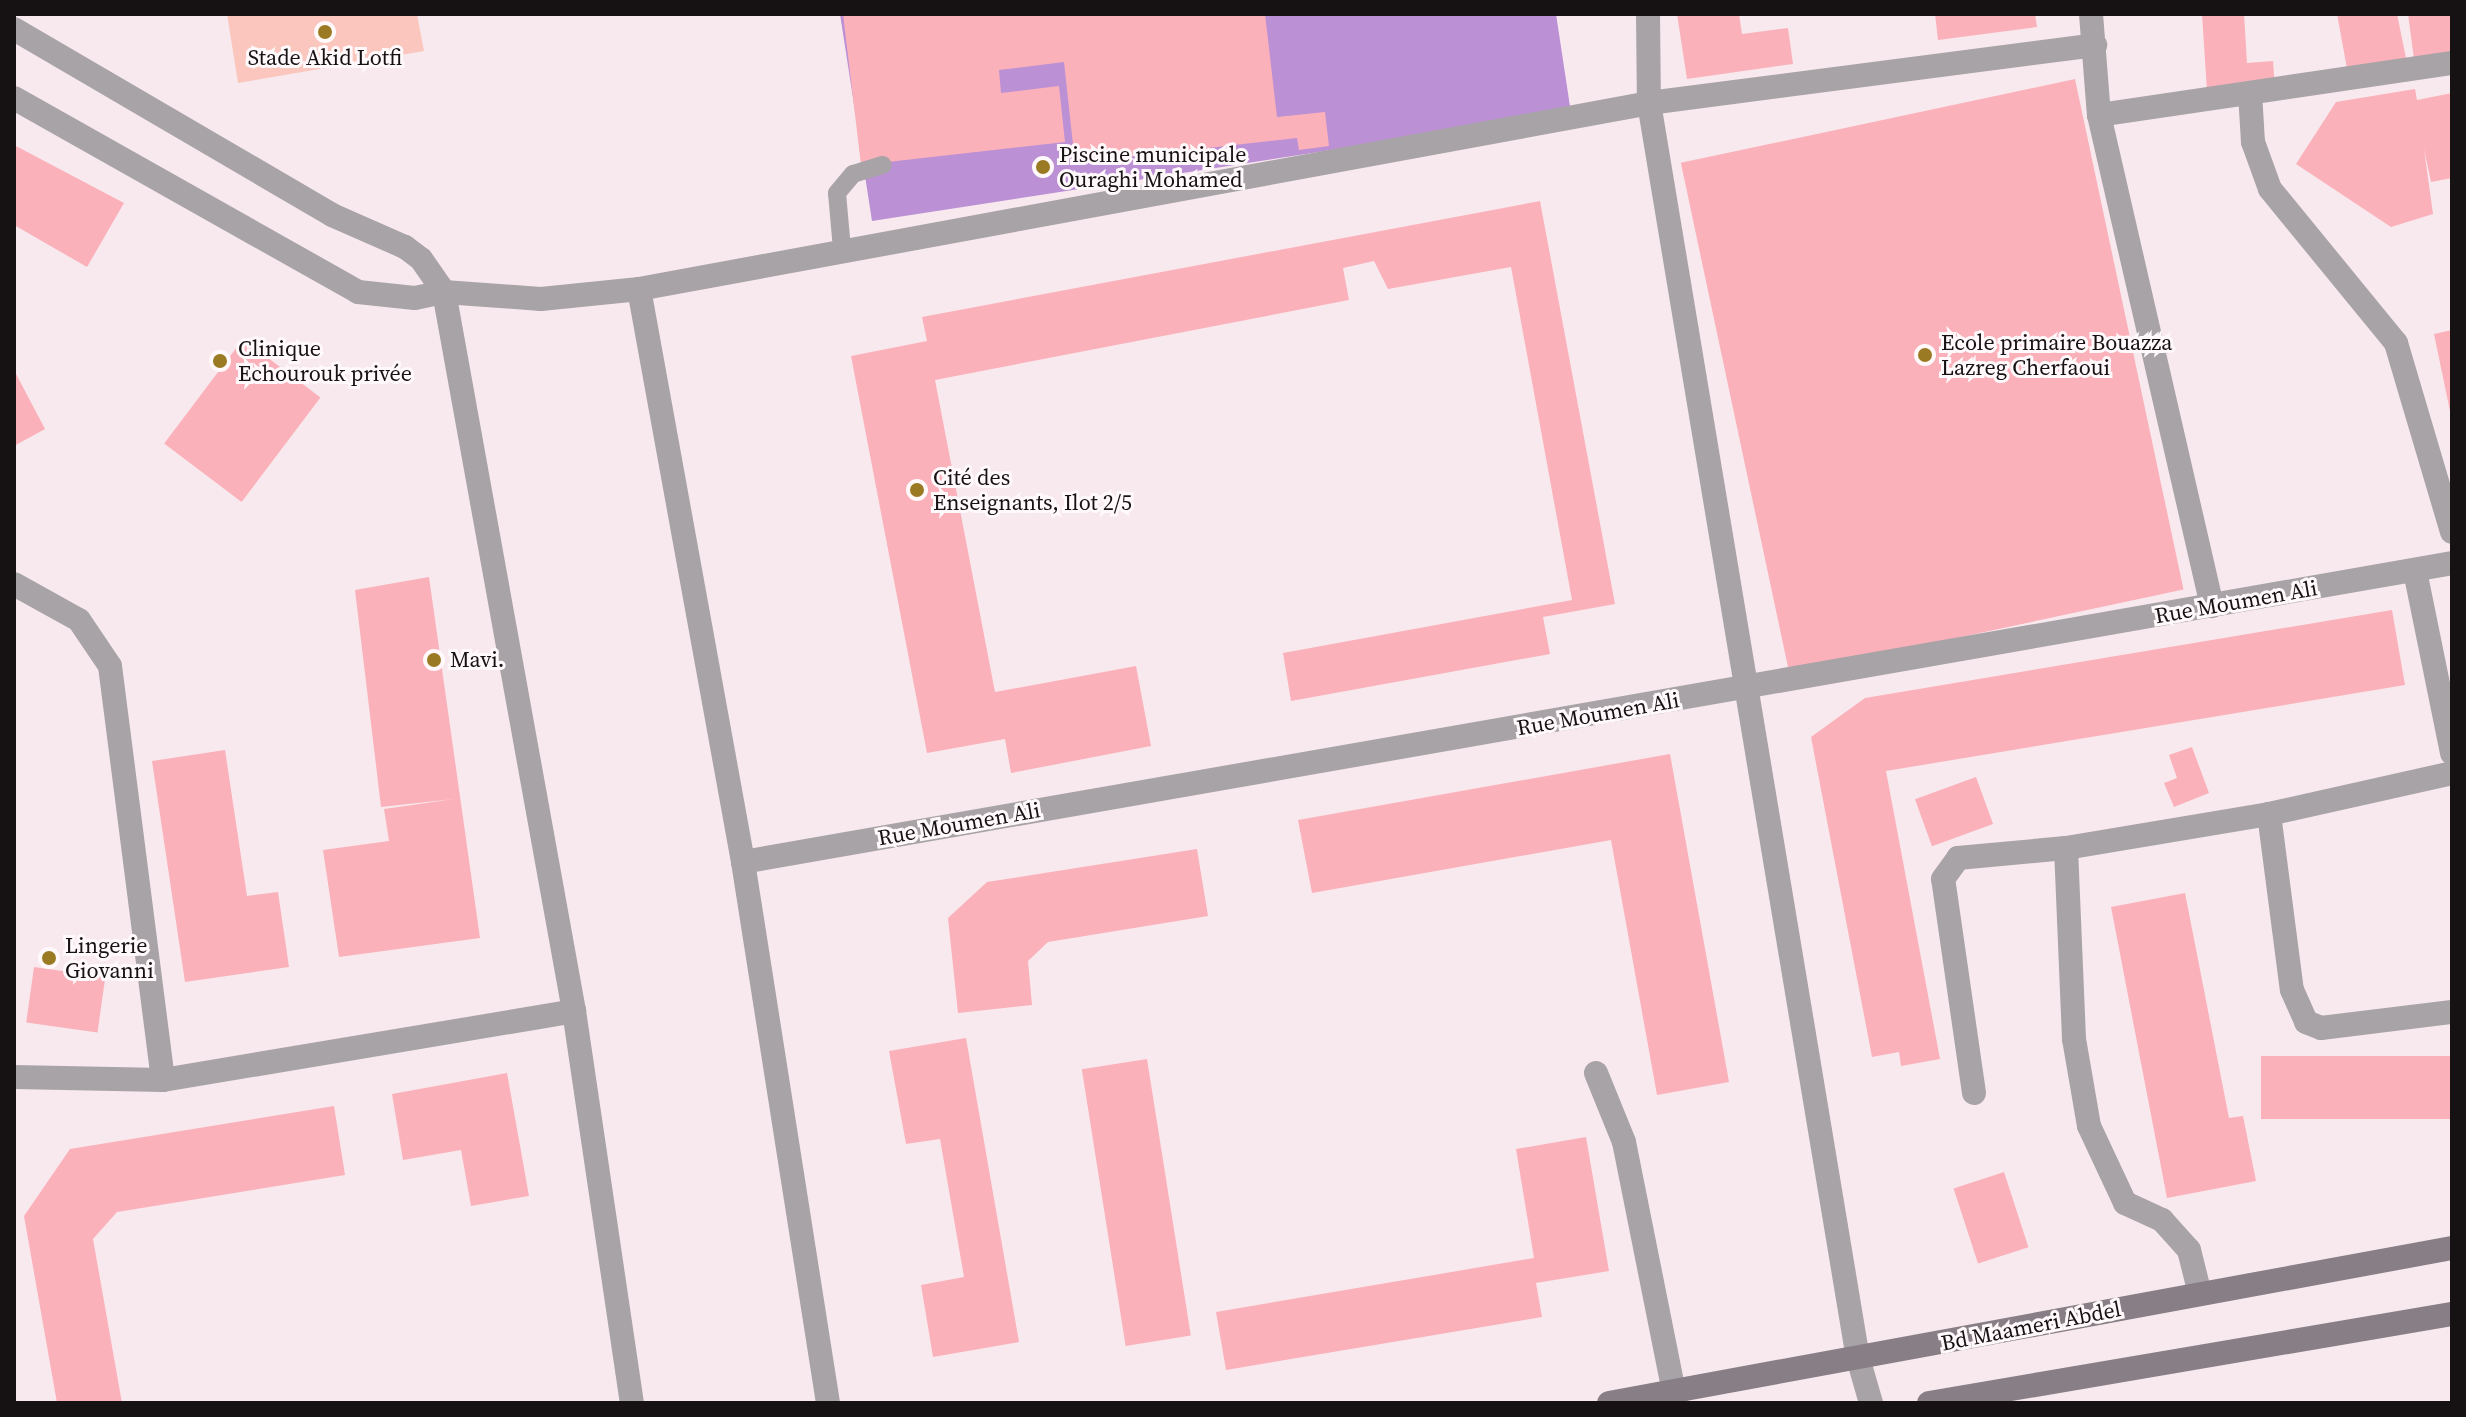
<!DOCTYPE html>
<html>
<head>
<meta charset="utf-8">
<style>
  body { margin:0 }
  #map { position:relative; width:2466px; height:1417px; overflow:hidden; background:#f8e9ef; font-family:"Source Serif 4",serif }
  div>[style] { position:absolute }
  .green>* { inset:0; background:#fac6bd }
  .water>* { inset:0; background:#bc90d5 }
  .building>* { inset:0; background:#fbb1ba; transform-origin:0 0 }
  .service>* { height:18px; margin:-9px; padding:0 9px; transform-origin:9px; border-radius:9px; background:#a8a3a7 }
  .minor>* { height:24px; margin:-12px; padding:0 12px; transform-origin:12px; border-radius:12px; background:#a8a3a7 }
  .tertiary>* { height:24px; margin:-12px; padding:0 12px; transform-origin:12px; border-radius:12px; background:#a8a3a7 }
  .secondary>* { height:24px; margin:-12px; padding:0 12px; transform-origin:12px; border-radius:12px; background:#877f85 }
  .dots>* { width:22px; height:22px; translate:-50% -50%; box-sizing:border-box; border:4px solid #fff9fb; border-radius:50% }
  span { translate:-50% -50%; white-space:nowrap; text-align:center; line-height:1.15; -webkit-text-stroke:6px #fff9fb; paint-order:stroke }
  .poi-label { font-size:22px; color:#161113 }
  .left { translate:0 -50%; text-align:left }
  .street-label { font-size:22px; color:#161113 }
  .frame { position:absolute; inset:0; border:16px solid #161113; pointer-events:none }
</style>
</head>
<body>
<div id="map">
  <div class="green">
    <div style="clip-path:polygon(227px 14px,417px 14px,424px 51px,238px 83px)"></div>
  </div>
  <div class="water">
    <div style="clip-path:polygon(840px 14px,1556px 14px,1571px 113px,872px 221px)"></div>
  </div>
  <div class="building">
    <div style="clip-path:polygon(843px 14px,1265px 14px,1277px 117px,1325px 112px,1329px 146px,1299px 150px,1297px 138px,1075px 163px,1064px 62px,999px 70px,1001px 93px,1059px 86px,1065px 142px,861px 165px)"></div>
    <div style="clip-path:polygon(1677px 14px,1739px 14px,1742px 34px,1788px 28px,1793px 64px,1687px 79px)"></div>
    <div style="clip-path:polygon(1935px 14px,2035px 14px,2037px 27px,1938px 40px)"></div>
    <div style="clip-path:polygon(2202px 14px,2244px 14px,2247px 63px,2273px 61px,2275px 87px,2207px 91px)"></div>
    <div style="clip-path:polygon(2337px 14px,2397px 14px,2407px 63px,2348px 74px)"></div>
    <div style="clip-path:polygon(2408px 14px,2452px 14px,2452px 68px,2416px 74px)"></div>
    <div style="left:2075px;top:79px;width:522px;height:403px;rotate:78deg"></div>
    <div style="clip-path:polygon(2415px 89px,2417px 100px,2452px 93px,2452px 178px,2431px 182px,2424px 149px,2433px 214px,2391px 227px,2296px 164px,2336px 102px)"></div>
    <div style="clip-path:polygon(14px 145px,124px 203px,87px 267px,14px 225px)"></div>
    <div style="clip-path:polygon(1540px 201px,1615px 604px,1543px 617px,1550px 654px,1291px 701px,1283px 653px,1572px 600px,1511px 267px,1388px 289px,1374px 261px,1343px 268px,1349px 300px,935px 380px,995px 692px,1136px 666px,1151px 746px,1011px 773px,1005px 739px,927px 753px,851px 356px,927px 341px,922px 317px)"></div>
    <div style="clip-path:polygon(2452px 330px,2452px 416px,2451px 416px,2434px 334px)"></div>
    <div style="left:243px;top:339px;width:97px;height:131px;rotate:37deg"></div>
    <div style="clip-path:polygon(14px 370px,45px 429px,14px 446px)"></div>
    <div style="clip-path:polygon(429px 577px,480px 938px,339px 957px,323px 850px,389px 841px,384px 809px,454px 799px,381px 807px,355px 590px)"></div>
    <div style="clip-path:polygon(2392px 610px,2405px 685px,1886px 771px,1940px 1059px,1901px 1066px,1899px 1052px,1872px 1057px,1811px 737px,1865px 698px)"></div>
    <div style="clip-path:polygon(2192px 747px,2209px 793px,2174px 807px,2164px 783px,2177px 778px,2169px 755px)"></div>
    <div style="clip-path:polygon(225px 750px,247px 896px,278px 892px,289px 967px,185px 982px,152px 761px)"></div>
    <div style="clip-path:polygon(1670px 754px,1729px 1082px,1657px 1095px,1611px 840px,1312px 893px,1298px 820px)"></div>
    <div style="left:1976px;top:777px;width:50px;height:65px;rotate:70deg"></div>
    <div style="clip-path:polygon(1197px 849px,1208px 916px,1048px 942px,1028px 961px,1032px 1005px,958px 1013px,948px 918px,987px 882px)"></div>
    <div style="clip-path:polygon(2185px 893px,2229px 1118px,2243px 1116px,2256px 1181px,2167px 1198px,2111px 907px)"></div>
    <div style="left:34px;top:967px;width:72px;height:56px;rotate:8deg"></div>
    <div style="clip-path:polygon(966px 1038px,1019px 1342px,933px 1357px,921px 1285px,964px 1277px,940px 1139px,906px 1144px,889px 1051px)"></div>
    <div style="left:2452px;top:1056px;width:63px;height:191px;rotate:90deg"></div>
    <div style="left:1147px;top:1059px;width:280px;height:66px;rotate:81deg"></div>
    <div style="clip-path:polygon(507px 1073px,529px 1196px,471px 1206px,461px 1150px,403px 1160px,392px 1094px)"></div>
    <div style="clip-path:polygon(334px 1106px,345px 1175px,117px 1212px,93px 1239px,122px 1403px,57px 1403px,24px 1216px,70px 1149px)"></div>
    <div style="clip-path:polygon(1586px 1137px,1609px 1271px,1536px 1283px,1542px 1317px,1226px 1370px,1216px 1312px,1534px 1258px,1516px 1149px)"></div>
    <div style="left:2004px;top:1172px;width:79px;height:53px;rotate:72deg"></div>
  </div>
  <div class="service">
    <div style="left:842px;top:249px;width:56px;rotate:-95.1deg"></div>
    <div style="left:837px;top:193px;width:25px;rotate:-50deg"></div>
    <div style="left:853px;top:174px;width:31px;rotate:-17deg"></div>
  </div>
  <div class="minor">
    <div style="left:1648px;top:14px;width:89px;rotate:89.4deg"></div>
    <div style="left:1649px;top:103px;width:1272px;rotate:80.55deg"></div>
    <div style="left:1858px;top:1358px;width:47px;rotate:73.9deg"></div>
    <div style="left:2091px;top:14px;width:101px;rotate:85.5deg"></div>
    <div style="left:2099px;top:115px;width:504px;rotate:77.04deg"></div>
    <div style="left:2250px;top:93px;width:49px;rotate:86.5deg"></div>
    <div style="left:2253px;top:142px;width:50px;rotate:70.1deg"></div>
    <div style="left:2270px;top:189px;width:199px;rotate:50.7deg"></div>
    <div style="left:2396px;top:343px;width:197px;rotate:73.5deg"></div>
    <div style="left:2099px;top:115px;width:357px;rotate:-8.4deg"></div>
    <div style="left:444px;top:292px;width:97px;rotate:4.1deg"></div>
    <div style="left:541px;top:299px;width:99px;rotate:-5.8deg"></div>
    <div style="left:639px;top:289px;width:1027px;rotate:-10.43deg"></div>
    <div style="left:1649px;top:103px;width:450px;rotate:-7.4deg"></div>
    <div style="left:2415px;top:571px;width:186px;rotate:78.5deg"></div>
    <div style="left:14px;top:584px;width:74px;rotate:29deg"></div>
    <div style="left:79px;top:620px;width:55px;rotate:56deg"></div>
    <div style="left:110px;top:666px;width:417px;rotate:82.7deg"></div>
    <div style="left:2269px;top:814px;width:177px;rotate:82.6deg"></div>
    <div style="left:2292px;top:990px;width:35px;rotate:66deg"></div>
    <div style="left:2306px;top:1022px;width:16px;rotate:22deg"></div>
    <div style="left:2321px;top:1028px;width:132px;rotate:-7deg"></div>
    <div style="left:2066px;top:848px;width:191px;rotate:87.6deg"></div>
    <div style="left:2074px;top:1039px;width:88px;rotate:80.2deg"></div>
    <div style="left:2089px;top:1126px;width:85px;rotate:64.9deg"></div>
    <div style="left:2125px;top:1203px;width:41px;rotate:24.7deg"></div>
    <div style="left:2162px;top:1220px;width:40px;rotate:48deg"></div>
    <div style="left:2189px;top:1250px;width:45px;rotate:76deg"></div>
    <div style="left:743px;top:862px;width:1735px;rotate:-9.92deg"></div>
    <div style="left:1596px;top:1073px;width:74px;rotate:67.9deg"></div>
    <div style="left:1624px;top:1142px;width:266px;rotate:78.7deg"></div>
    <div style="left:14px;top:1077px;width:149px;rotate:1.2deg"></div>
    <div style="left:163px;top:1080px;width:417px;rotate:-9.5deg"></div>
    <div style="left:1974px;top:1093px;width:216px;rotate:-98.2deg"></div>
    <div style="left:1943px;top:879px;width:26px;rotate:-54deg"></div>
    <div style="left:1958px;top:858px;width:108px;rotate:-5.3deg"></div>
    <div style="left:2066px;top:848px;width:206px;rotate:-9.5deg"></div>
    <div style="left:2269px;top:814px;width:188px;rotate:-12.6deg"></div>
  </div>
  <div class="tertiary">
    <div style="left:14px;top:29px;width:368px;rotate:30.3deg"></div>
    <div style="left:332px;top:215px;width:80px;rotate:23.7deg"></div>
    <div style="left:405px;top:247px;width:20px;rotate:37deg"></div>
    <div style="left:421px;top:259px;width:40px;rotate:55.1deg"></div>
    <div style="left:444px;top:292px;width:731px;rotate:79.75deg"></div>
    <div style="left:574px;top:1011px;width:396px;rotate:81.6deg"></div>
    <div style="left:14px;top:98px;width:395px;rotate:29.4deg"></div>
    <div style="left:358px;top:292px;width:57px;rotate:6deg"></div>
    <div style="left:415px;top:298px;width:30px;rotate:-12deg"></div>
    <div style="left:639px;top:289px;width:582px;rotate:79.71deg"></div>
    <div style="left:743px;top:862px;width:548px;rotate:81.07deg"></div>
  </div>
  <div class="secondary">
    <div style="left:1609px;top:1403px;width:857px;rotate:-10.42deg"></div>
    <div style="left:1929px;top:1403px;width:531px;rotate:-9.66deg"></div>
  </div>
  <div class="dots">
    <div style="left:325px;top:32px;background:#9b7a24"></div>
    <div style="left:1043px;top:167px;background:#9b7a24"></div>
    <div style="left:1925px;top:355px;background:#9b7a24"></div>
    <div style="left:220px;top:361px;background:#9b7a24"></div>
    <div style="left:917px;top:490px;background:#9b7a24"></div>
    <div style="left:434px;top:660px;background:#9b7a24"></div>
    <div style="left:49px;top:958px;background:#9b7a24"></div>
  </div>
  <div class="poi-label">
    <span style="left:325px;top:58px">Stade Akid Lotfi</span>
    <span class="left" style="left:1059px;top:167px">Piscine municipale<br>Ouraghi Mohamed</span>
    <span class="left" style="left:1941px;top:355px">Ecole primaire Bouazza<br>Lazreg Cherfaoui</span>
    <span class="left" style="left:238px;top:361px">Clinique<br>Echourouk privée</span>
    <span class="left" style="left:933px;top:490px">Cité des<br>Enseignants, Ilot 2/5</span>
    <span class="left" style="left:450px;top:660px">Mavi.</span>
    <span class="left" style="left:65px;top:958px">Lingerie<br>Giovanni</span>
  </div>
  <div class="street-label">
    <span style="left:2236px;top:602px;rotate:-10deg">Rue Moumen Ali</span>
    <span style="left:1598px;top:714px;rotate:-10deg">Rue Moumen Ali</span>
    <span style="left:959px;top:824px;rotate:-10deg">Rue Moumen Ali</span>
    <span style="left:2031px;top:1326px;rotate:-11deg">Bd Maameri Abdel</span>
  </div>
  <div class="frame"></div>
</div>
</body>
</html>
